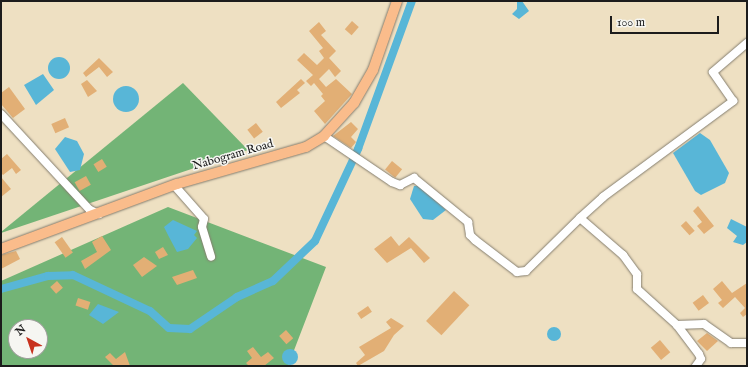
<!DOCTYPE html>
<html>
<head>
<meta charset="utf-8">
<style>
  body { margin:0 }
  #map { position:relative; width:748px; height:367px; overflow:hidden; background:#eee0c2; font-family:"IM FELL English",serif }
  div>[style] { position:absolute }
  .forest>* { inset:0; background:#73b476 }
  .water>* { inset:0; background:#58b6d7 }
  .round { border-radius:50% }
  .canal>* { height:8px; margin:-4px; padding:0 4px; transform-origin:4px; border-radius:4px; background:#58b6d7 }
  .building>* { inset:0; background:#e2af75; transform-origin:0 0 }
  .roads { filter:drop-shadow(0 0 1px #857e6f) drop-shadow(0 0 1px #857e6f) }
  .minor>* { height:8px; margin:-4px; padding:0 4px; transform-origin:4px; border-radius:4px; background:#fff }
  .major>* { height:10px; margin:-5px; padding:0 5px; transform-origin:5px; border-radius:5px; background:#fabc8b }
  span { translate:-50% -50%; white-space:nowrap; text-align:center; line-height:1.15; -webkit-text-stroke:3px #f6f6f2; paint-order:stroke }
  .street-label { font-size:12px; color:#1c1c1c }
  .frame { position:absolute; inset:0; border:2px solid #1c1c1c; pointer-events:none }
  .north { position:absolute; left:8px; top:319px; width:40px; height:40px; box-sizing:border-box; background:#f6f6f2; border:1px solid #9f9f9c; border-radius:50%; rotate:320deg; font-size:11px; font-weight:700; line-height:16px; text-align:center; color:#1c1c1c }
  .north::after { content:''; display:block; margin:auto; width:14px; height:18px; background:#c8321e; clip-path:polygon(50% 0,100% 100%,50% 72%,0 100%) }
  .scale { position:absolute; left:610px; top:16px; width:109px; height:18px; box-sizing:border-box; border:2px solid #1c1c1c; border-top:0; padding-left:5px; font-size:12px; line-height:14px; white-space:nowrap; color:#1c1c1c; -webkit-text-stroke:3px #f6f6f2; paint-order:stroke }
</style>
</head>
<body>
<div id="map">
  <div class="forest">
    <div style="clip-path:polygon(183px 83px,248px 150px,1px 233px,1px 232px)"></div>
    <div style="clip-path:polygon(evenodd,168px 207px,326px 267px,288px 366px,1px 366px,1px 281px,168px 207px,16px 327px,40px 327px,40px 351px,16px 351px,16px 327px)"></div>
  </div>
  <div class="water">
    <div style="clip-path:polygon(517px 1px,522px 1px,529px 11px,519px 19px,512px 14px,517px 9px)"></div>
    <div class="round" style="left:48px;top:57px;width:22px;height:22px"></div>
    <div style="clip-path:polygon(43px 74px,54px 90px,36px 105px,24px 85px)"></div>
    <div class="round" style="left:113px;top:86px;width:26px;height:26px"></div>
    <div style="clip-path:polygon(700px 133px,710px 140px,729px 173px,725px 183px,701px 195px,695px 191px,673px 153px)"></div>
    <div style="clip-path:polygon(65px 137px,77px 141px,84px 154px,80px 170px,70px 172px,55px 149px)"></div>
    <div style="clip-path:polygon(414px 186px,420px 186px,446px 210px,433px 220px,423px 219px,410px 199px)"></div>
    <div style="clip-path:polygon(731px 219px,747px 227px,747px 242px,743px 245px,733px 242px,737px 236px,727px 228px)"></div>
    <div style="clip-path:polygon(173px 220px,197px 231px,194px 235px,197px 238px,188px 249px,177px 252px,169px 237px,164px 227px)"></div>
    <div style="clip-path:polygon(98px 304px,119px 312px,103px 324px,89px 315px)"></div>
    <div class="round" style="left:547px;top:327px;width:14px;height:14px"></div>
    <div class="round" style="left:282px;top:349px;width:16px;height:16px"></div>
  </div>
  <div class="canal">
    <div style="left:1px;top:289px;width:49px;rotate:-15.5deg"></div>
    <div style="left:48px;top:276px;width:25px;rotate:-2deg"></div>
    <div style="left:73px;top:275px;width:85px;rotate:25.1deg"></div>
    <div style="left:150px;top:311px;width:25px;rotate:42deg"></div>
    <div style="left:169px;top:328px;width:21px;rotate:3deg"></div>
    <div style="left:190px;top:329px;width:57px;rotate:-34.2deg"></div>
    <div style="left:237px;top:297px;width:39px;rotate:-24deg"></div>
    <div style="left:273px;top:281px;width:58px;rotate:-43.6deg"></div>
    <div style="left:315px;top:241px;width:102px;rotate:-64.9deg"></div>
    <div style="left:358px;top:149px;width:158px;rotate:-70deg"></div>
  </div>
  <div class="building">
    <div style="left:352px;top:21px;width:9px;height:11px;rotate:41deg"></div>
    <div style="clip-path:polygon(319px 22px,326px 31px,321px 35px,336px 51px,329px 58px,341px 71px,335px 77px,329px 69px,319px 79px,326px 87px,336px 79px,352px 94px,325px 124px,314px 111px,325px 101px,321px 96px,323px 94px,314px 83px,311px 86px,306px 81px,313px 75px,297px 60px,304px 53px,317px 65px,324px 58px,319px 51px,323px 48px,309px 31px)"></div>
    <div style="clip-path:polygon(99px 58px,113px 72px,107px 77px,99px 67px,86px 77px,83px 73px)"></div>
    <div style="clip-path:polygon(301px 79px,305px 83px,297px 90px,300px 93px,281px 108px,276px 102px)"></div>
    <div style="clip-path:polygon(87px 80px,97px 91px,88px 97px,81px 84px)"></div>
    <div style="clip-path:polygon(9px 87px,25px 109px,13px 118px,1px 104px,1px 93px)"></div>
    <div style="left:65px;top:118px;width:10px;height:15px;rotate:66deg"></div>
    <div style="clip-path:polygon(351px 122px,358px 129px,351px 137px,356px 142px,351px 148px,333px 136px)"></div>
    <div style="left:256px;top:123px;width:11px;height:11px;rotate:52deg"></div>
    <div style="clip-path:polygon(7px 154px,21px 170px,16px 174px,12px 168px,3px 175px,1px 173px,1px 159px)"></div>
    <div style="left:102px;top:159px;width:9px;height:10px;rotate:58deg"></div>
    <div style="left:392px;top:161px;width:13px;height:11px;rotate:39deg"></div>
    <div style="left:86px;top:176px;width:10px;height:13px;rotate:61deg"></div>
    <div style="clip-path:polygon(1px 177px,11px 189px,1px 197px)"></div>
    <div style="clip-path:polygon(698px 206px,714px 226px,704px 234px,697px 226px,702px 222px,693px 211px)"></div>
    <div style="left:686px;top:221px;width:13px;height:7px;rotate:48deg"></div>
    <div style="clip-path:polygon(102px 236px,111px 250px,85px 269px,81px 261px,97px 252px,92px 242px)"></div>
    <div style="clip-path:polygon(391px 236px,399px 246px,409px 237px,430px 258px,424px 263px,411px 248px,387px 263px,374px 249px)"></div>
    <div style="left:62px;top:237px;width:19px;height:9px;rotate:55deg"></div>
    <div style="clip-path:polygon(163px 247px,168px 255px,159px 259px,155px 252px)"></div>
    <div style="clip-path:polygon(16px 251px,20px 259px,1px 269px,1px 255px)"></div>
    <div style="clip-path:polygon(144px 257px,157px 266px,142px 277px,133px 265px)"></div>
    <div style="clip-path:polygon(193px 270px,197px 278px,177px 285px,172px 277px)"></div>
    <div style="left:57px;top:281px;width:9px;height:9px;rotate:49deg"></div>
    <div style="clip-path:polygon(722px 281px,732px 293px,747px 283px,747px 314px,743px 317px,740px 313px,745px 308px,735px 297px,723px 308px,718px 303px,722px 300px,713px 289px)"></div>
    <div style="left:454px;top:291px;width:21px;height:41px;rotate:43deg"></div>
    <div style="left:703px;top:295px;width:10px;height:13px;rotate:53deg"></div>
    <div style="left:78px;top:298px;width:13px;height:8px;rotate:18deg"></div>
    <div style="left:368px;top:306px;width:7px;height:13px;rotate:56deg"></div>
    <div style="clip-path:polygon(391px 318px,404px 326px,394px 335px,384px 351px,358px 366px,356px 363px,365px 355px,359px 347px,391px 328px,386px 322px)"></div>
    <div style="left:286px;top:330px;width:11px;height:9px;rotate:49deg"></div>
    <div style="clip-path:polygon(707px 333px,718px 341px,707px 351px,697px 341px)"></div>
    <div style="left:660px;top:340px;width:16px;height:12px;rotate:50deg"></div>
    <div style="clip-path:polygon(253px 347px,261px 357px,268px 352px,274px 358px,264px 366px,249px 366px,246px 363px,252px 358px,247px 351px)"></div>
    <div style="clip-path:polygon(125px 352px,130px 366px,114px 366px,105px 357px,110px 353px,116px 359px)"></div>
  </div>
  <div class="roads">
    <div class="minor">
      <div style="left:1px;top:114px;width:131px;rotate:47.2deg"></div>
      <div style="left:90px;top:210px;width:10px;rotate:24deg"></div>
      <div style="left:324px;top:136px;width:82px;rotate:34.1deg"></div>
      <div style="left:392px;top:182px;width:9px;rotate:21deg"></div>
      <div style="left:400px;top:185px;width:16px;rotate:-27deg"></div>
      <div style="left:414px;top:178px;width:70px;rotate:39.2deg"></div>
      <div style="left:468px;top:222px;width:13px;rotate:81deg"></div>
      <div style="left:470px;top:235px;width:7px;rotate:45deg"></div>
      <div style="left:475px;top:240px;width:53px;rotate:37.3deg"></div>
      <div style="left:517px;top:272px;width:9px;rotate:-6deg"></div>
      <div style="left:526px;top:271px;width:76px;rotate:-44.5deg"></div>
      <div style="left:580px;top:218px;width:57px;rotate:40.7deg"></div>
      <div style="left:623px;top:255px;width:24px;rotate:54deg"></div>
      <div style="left:637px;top:274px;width:15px;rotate:90deg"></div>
      <div style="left:637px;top:289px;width:54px;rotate:42deg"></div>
      <div style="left:677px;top:325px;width:36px;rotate:53deg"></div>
      <div style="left:699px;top:354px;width:5px;rotate:68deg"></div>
      <div style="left:701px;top:359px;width:9px;rotate:126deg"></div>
      <div style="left:174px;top:185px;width:45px;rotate:48.6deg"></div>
      <div style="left:204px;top:219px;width:8px;rotate:104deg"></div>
      <div style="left:202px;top:227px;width:31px;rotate:73deg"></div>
      <div style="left:580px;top:218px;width:31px;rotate:-42deg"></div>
      <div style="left:603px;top:197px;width:162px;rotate:-36.4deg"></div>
      <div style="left:733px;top:101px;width:35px;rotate:-125deg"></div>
      <div style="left:713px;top:72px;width:45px;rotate:-40.5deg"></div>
      <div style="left:677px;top:325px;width:27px;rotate:-2deg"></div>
      <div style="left:704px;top:324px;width:33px;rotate:35deg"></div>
      <div style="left:731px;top:343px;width:16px"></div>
    </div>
    <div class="major">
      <div style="left:1px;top:249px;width:188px;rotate:-20.3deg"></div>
      <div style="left:177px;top:184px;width:134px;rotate:-16deg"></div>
      <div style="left:306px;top:147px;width:21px;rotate:-31deg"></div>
      <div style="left:324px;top:136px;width:45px;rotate:-47.7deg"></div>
      <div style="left:354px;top:103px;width:38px;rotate:-60deg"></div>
      <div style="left:373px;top:70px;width:73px;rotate:-70.8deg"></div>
    </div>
  </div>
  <div class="street-label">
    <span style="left:233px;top:155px;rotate:-16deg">Nabogram Road</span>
  </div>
  <div class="frame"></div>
  <div class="north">N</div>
  <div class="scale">100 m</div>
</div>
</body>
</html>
